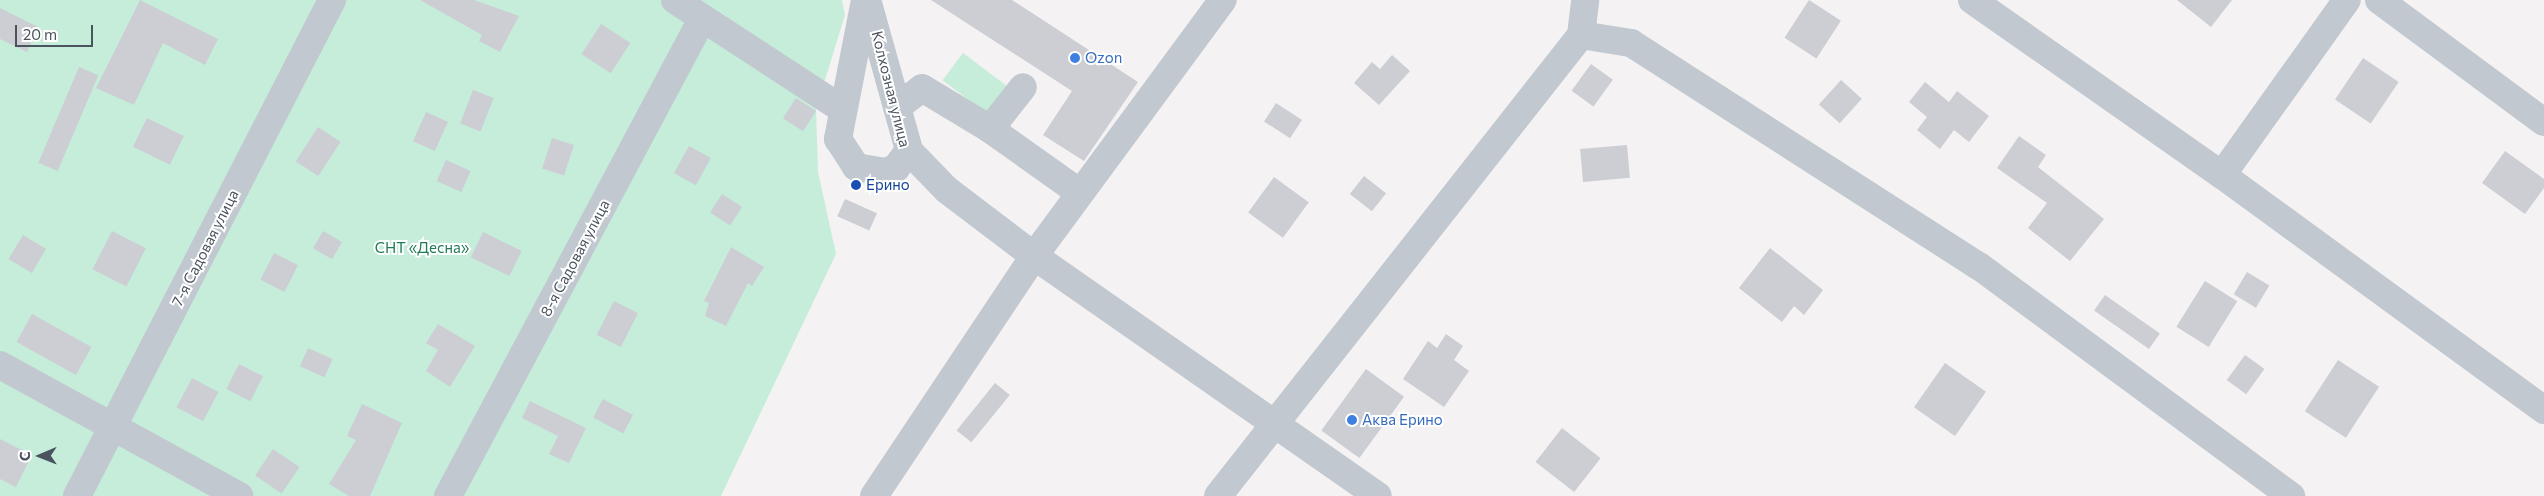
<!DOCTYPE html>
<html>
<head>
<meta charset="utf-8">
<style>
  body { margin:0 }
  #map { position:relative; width:2544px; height:496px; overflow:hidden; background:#f4f2f2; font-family:Commissioner,sans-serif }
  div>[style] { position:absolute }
  .green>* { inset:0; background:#c6edd9; transform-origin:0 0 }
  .building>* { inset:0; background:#ccced4; transform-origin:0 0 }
  .minor>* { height:28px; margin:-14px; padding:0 14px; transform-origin:14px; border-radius:14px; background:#c1c8cf }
  .dots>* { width:14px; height:14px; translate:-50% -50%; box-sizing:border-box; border:2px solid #fff; border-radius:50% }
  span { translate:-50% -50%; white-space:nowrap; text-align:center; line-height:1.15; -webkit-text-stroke:4px #fff; paint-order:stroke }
  .shop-label { font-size:15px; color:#366cbe }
  .left { translate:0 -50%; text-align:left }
  .street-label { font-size:15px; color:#4b535e }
  .transit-label { font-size:15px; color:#164399 }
  .park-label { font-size:15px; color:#207b57 }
  .north { position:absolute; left:15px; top:431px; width:50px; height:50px; -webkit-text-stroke:4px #fff; paint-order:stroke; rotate:269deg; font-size:14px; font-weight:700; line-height:20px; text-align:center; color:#4b535e }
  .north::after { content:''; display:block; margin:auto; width:18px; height:22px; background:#4b535e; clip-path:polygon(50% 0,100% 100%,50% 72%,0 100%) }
  .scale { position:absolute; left:15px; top:25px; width:78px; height:22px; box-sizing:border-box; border:2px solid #4b535e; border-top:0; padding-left:6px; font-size:15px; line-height:18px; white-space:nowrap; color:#4b535e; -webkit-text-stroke:4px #fff; paint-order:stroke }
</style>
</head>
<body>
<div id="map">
  <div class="green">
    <div style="clip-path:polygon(0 0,842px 0,845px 15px,816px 109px,818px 172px,836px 254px,721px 496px,0 496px)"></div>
    <div style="left:963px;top:53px;width:60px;height:34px;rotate:37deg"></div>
  </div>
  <div class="building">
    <div style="clip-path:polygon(140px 0,218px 39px,205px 65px,163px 43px,134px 105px,96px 88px)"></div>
    <div style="clip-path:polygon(420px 0,474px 0,519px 16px,500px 52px,479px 41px,482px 35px)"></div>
    <div style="clip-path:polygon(931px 0,1012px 0,1138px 82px,1084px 161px,1043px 135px,1072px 91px)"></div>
    <div style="left:1809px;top:0;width:38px;height:45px;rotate:33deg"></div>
    <div style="clip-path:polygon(2177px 0,2232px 0,2211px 27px)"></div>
    <div style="clip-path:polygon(0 8px,38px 27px,27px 52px,0 39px)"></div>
    <div style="left:601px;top:24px;width:35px;height:36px;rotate:33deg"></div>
    <div style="clip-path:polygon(1392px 55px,1410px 71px,1379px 105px,1354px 83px,1372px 62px,1380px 69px)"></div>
    <div style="left:2363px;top:58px;width:43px;height:50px;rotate:34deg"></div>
    <div style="left:1591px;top:64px;width:27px;height:33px;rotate:36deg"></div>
    <div style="left:79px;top:67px;width:21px;height:104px;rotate:23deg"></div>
    <div style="left:1841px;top:80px;width:28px;height:33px;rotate:42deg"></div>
    <div style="clip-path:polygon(1925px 82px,1949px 102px,1957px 91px,1989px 116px,1969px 142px,1954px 130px,1940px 149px,1917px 130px,1927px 117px,1909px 102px)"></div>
    <div style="left:473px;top:90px;width:22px;height:36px;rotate:21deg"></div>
    <div style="left:796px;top:98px;width:24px;height:24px;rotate:33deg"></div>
    <div style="left:1276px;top:103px;width:31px;height:22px;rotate:33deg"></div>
    <div style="left:426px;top:112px;width:24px;height:32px;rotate:24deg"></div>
    <div style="left:147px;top:118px;width:41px;height:32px;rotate:26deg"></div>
    <div style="left:318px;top:127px;width:27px;height:41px;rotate:33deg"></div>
    <div style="clip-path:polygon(2019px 136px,2046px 155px,2038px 167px,2104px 219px,2070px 261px,2028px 228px,2047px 203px,1997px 168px)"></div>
    <div style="left:552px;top:138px;width:23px;height:32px;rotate:18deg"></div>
    <div style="left:1627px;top:145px;width:33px;height:47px;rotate:85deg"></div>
    <div style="left:689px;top:146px;width:25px;height:31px;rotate:29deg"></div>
    <div style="clip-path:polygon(2505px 151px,2544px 179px,2544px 188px,2525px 214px,2482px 183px)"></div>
    <div style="left:446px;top:160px;width:27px;height:23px;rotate:24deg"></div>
    <div style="left:1364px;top:176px;width:28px;height:23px;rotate:38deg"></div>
    <div style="left:1274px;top:177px;width:43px;height:44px;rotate:36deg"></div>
    <div style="left:722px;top:194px;width:24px;height:22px;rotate:33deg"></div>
    <div style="left:845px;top:199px;width:35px;height:19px;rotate:24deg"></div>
    <div style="left:112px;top:231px;width:38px;height:43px;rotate:27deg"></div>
    <div style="left:323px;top:231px;width:22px;height:20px;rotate:30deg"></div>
    <div style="left:483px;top:232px;width:43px;height:28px;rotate:26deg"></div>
    <div style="left:23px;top:235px;width:27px;height:28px;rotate:31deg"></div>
    <div style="clip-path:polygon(731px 247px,764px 267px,752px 286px,748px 283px,726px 326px,705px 316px,709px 303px,704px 301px)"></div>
    <div style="clip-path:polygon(1770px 248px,1823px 290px,1804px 315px,1794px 306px,1782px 322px,1739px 288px)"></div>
    <div style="left:274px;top:253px;width:27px;height:30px;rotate:27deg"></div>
    <div style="left:2247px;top:272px;width:26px;height:26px;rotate:31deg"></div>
    <div style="left:2205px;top:281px;width:38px;height:54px;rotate:32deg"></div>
    <div style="left:2105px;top:295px;width:67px;height:19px;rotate:35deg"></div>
    <div style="left:614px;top:301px;width:27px;height:38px;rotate:27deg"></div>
    <div style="left:32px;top:314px;width:68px;height:32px;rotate:29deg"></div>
    <div style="clip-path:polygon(438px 324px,475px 346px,450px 387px,426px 371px,438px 350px,426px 343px)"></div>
    <div style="clip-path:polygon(1446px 334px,1463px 346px,1454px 360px,1469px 371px,1444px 407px,1403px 379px,1428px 341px,1437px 348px)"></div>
    <div style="left:308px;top:348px;width:27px;height:20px;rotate:24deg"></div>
    <div style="left:2245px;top:355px;width:24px;height:31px;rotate:36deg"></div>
    <div style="left:2338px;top:360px;width:49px;height:61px;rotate:33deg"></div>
    <div style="left:1945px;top:363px;width:50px;height:54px;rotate:35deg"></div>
    <div style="left:239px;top:364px;width:27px;height:28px;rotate:27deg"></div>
    <div style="left:1366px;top:369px;width:47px;height:76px;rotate:36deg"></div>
    <div style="left:192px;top:378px;width:30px;height:33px;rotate:28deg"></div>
    <div style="left:995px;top:383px;width:19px;height:61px;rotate:39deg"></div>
    <div style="left:603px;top:399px;width:34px;height:21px;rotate:28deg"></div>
    <div style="clip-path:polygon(530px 401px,586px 428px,569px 463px,549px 454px,558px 436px,522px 418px)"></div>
    <div style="clip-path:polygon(362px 404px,402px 423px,370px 496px,349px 496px,329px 484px,356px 440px,347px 436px)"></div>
    <div style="left:1562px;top:428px;width:49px;height:43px;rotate:38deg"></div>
    <div style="clip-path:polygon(0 439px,32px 455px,16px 487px,0 479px)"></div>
    <div style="left:273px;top:449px;width:32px;height:32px;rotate:34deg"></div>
  </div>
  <div class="minor">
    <div style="left:675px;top:0;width:199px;rotate:33.1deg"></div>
    <div style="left:865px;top:0;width:142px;rotate:101deg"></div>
    <div style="left:838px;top:139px;width:33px;rotate:57deg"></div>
    <div style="left:856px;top:167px;width:28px;rotate:10deg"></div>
    <div style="left:884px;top:172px;width:13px;rotate:-18deg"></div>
    <div style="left:896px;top:168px;width:22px;rotate:-54deg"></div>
    <div style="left:909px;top:150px;width:156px;rotate:-105.6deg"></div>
    <div style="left:1972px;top:0;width:305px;rotate:35deg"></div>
    <div style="left:2222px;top:175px;width:399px;rotate:36.1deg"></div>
    <div style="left:2379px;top:0;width:205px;rotate:36.5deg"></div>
    <div style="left:1581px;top:35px;width:51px;rotate:9.1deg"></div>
    <div style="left:1631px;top:43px;width:413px;rotate:32.7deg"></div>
    <div style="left:1979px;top:266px;width:388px;rotate:36.4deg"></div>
    <div style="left:897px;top:107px;width:31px;rotate:-37deg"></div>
    <div style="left:922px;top:88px;width:79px;rotate:31.1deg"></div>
    <div style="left:990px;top:129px;width:53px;rotate:-51.8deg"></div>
    <div style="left:990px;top:129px;width:110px;rotate:35.4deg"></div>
    <div style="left:910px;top:152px;width:53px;rotate:45.8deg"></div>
    <div style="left:947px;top:190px;width:109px;rotate:37.2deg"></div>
    <div style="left:1034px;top:256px;width:419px;rotate:34.9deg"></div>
    <div style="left:2222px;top:175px;width:215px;rotate:-54.5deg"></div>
    <div style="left:0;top:365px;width:273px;rotate:28.7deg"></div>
    <div style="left:77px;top:496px;width:558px;rotate:-62.79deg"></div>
    <div style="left:448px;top:496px;width:540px;rotate:-61.96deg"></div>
    <div style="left:874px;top:496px;width:288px;rotate:-56.3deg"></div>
    <div style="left:1034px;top:256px;width:318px;rotate:-53.6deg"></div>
    <div style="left:1218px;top:496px;width:587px;rotate:-51.78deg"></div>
    <div style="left:1581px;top:35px;width:35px;rotate:-83deg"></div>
  </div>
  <div class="dots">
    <div style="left:1075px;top:58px;background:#3f7fe0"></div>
    <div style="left:856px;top:185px;background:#1a4fb4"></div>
    <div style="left:1352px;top:420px;background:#3f7fe0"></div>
  </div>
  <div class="shop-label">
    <span class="left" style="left:1085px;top:58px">Ozon</span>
    <span class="left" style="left:1362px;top:420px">Аква Ерино</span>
  </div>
  <div class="street-label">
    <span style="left:891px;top:89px;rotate:76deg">Колхозная улица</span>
    <span style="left:205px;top:248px;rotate:-63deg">7-я Садовая улица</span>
    <span style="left:575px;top:258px;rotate:-62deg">8-я Садовая улица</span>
  </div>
  <div class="transit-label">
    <span class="left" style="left:866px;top:185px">Ерино</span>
  </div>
  <div class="park-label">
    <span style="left:422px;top:248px">СНТ «Десна»</span>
  </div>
  <div class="north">С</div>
  <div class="scale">20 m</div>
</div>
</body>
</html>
